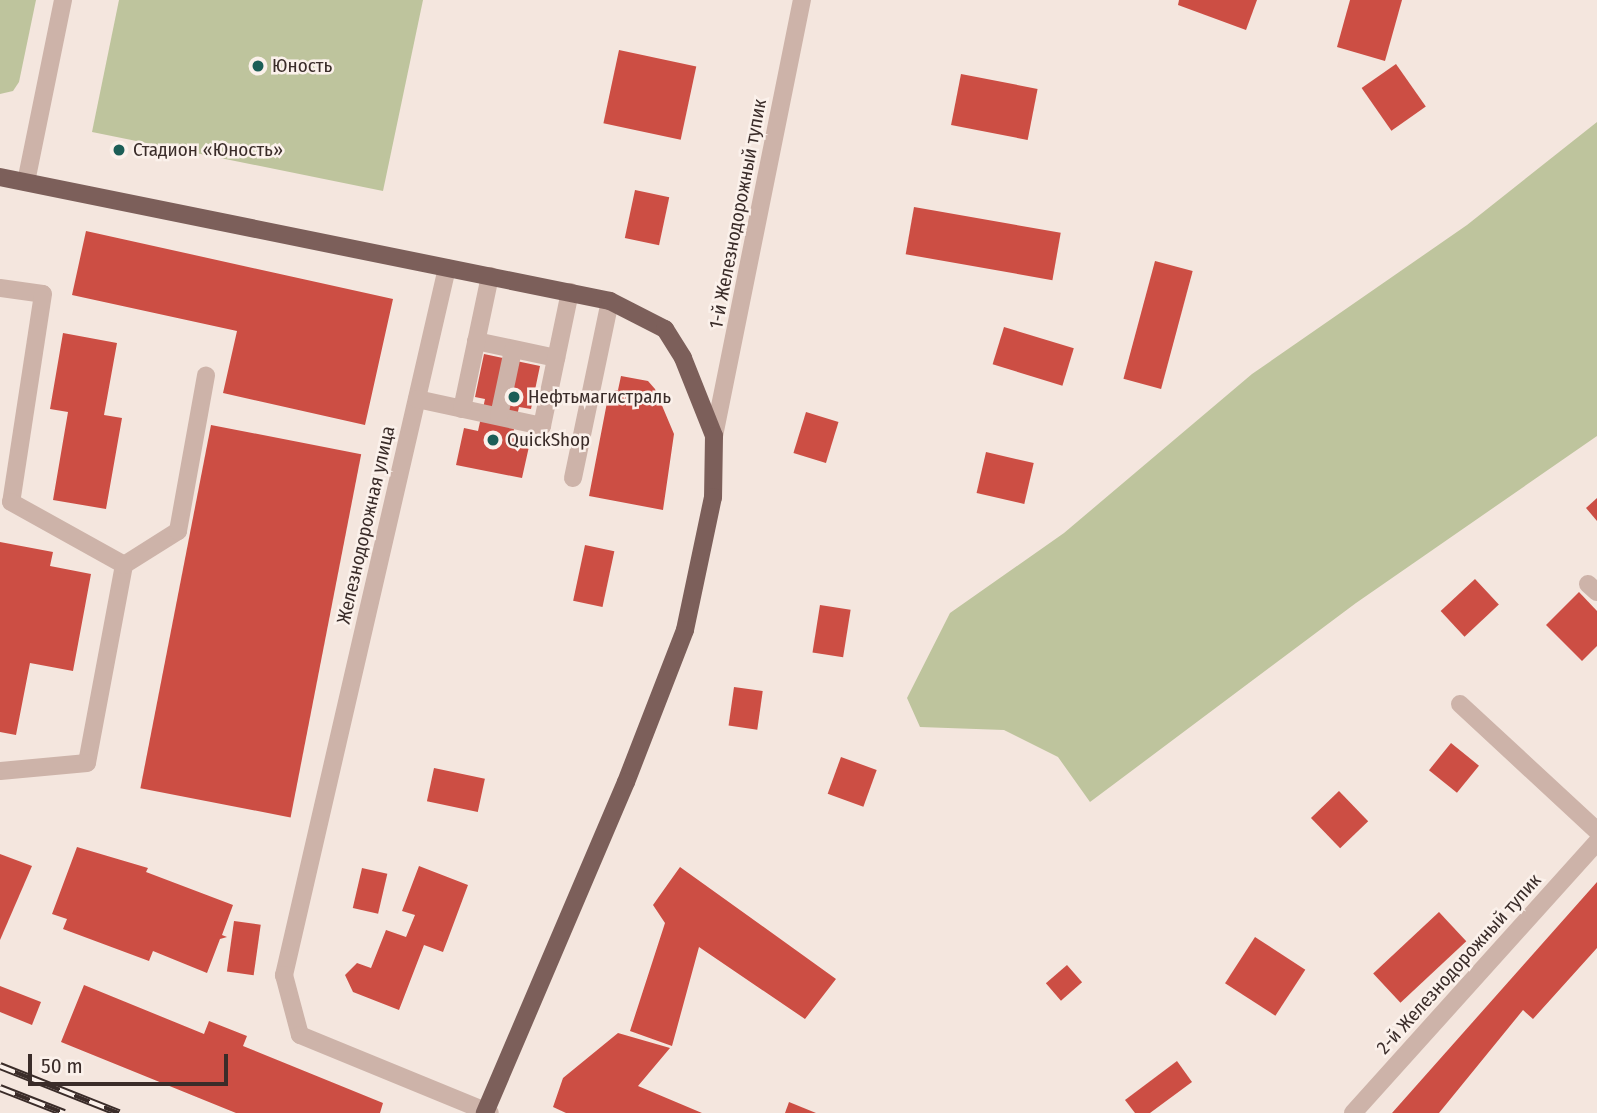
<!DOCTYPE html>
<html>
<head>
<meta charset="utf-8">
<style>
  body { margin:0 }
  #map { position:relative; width:1597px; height:1113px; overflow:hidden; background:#f4e6de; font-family:"Fira Sans Condensed",sans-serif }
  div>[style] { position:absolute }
  .green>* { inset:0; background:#bec49d }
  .building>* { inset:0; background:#cc4e44; transform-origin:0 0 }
  .minor>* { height:18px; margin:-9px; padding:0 9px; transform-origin:9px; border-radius:9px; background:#cdb3a9 }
  .major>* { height:18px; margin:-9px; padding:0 9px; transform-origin:9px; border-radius:9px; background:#7c5f5a }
  .rail>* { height:8px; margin-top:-4px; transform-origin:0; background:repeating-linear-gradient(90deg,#fbf1eb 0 16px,#3a2c29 0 32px); box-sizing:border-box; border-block:2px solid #3a2c29 }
  .dots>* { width:19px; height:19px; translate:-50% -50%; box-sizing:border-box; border:4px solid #fbf1eb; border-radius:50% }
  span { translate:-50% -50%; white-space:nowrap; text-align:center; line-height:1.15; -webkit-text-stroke:5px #fbf1eb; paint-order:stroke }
  .poi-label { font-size:19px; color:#3a2c29 }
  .left { translate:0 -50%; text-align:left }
  .street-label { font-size:19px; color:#3a2c29 }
  .scale { position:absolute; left:28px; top:1054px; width:200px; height:32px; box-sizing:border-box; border:4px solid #3a2c29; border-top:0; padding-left:9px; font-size:21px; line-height:24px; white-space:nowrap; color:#3a2c29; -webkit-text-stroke:5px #fbf1eb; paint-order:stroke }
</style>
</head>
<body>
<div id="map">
  <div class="green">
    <div style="clip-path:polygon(0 0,36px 0,19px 82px,13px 91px,0 94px)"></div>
    <div style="clip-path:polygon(119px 0,423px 0,383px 191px,92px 132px)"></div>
    <div style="clip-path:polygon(1597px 122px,1597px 436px,1356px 603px,1090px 802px,1058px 757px,1004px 730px,920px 727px,907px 698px,950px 613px,1064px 533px,1252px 374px,1467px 225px)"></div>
  </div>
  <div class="building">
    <div style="clip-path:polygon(1179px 0,1257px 0,1246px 30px,1178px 5px)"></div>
    <div style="clip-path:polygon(1350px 0,1402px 0,1385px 61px,1337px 47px)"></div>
    <div style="left:619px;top:50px;width:79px;height:75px;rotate:12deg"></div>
    <div style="left:1396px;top:64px;width:52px;height:42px;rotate:55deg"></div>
    <div style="left:961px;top:74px;width:78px;height:52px;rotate:11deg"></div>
    <div style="left:635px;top:190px;width:35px;height:49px;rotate:12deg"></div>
    <div style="left:914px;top:207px;width:149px;height:48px;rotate:10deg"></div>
    <div style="clip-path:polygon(86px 231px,393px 299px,365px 425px,223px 393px,237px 331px,72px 295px)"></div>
    <div style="left:1155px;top:261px;width:39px;height:122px;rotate:15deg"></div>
    <div style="left:1004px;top:327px;width:73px;height:39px;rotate:17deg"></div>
    <div style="clip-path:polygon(63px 333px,117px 343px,104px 415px,122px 418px,106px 509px,53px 500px,68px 412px,50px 409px)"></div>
    <div style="clip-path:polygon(484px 354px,540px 366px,531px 409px,519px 407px,512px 438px,530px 442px,522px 478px,456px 465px,464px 428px,478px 431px,485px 399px,475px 397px)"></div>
    <div style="clip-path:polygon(621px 376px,648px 381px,655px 389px,674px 434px,663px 510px,589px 496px,609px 392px,618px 390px)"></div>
    <div style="left:806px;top:412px;width:34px;height:43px;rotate:17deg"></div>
    <div style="left:211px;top:425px;width:153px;height:370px;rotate:11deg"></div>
    <div style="left:986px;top:452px;width:49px;height:42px;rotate:13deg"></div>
    <div style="clip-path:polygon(1597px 498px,1597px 521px,1586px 508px)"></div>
    <div style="clip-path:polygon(0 542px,53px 552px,50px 566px,91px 574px,73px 671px,30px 663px,16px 735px,0 732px)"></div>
    <div style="left:585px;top:545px;width:30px;height:57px;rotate:12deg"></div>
    <div style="left:1475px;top:579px;width:35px;height:47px;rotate:47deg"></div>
    <div style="clip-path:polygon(1579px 592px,1597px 611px,1597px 646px,1582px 661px,1546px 625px)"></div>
    <div style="left:820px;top:605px;width:31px;height:48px;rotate:9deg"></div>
    <div style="left:734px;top:687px;width:29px;height:39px;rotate:8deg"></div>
    <div style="left:1451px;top:743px;width:36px;height:35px;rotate:39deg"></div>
    <div style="left:841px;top:757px;width:38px;height:39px;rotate:20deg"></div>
    <div style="left:434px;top:768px;width:52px;height:34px;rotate:12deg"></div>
    <div style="left:1339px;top:791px;width:42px;height:39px;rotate:46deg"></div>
    <div style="clip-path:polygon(77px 847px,148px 868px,146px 872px,233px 905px,222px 935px,227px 937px,220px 939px,207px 973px,153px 951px,149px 961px,63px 929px,67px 919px,52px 914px)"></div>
    <div style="clip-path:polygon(0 854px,32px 866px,0 940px)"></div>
    <div style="clip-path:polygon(419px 866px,468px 885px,443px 952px,424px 945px,399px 1010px,353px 992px,345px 975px,357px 963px,371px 968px,386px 930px,406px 937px,415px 915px,402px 911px)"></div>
    <div style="clip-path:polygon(680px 867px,836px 979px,805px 1019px,699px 947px,672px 1046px,630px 1031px,665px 923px,653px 905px)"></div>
    <div style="left:362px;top:868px;width:26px;height:41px;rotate:13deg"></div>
    <div style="clip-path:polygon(1597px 882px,1597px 948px,1533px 1019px,1523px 1010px,1439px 1113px,1392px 1113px)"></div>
    <div style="left:1439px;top:912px;width:40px;height:90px;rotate:47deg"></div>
    <div style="left:234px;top:921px;width:27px;height:51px;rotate:8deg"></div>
    <div style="left:1255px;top:937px;width:60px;height:55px;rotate:33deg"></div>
    <div style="left:1067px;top:965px;width:23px;height:28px;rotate:49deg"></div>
    <div style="clip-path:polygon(84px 985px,204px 1034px,209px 1021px,247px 1036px,243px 1046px,383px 1103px,380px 1113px,236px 1113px,61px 1042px)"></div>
    <div style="clip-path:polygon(0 986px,41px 1002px,32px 1025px,0 1012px)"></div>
    <div style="clip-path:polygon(618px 1033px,670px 1048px,638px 1086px,702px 1113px,566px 1113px,553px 1107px,563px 1078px)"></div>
    <div style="clip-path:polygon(1177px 1061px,1192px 1082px,1150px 1113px,1135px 1113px,1125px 1100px)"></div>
    <div style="clip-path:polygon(789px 1102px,816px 1113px,785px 1113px)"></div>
  </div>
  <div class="minor">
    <div style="left:26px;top:182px;width:186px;rotate:-78.5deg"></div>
    <div style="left:447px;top:268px;width:726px;rotate:102.98deg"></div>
    <div style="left:284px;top:975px;width:62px;rotate:75.1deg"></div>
    <div style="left:300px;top:1035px;width:205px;rotate:22.3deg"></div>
    <div style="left:0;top:288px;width:43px;rotate:7.9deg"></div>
    <div style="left:43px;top:294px;width:210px;rotate:98.7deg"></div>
    <div style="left:11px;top:502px;width:129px;rotate:29.1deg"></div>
    <div style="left:124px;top:565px;width:201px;rotate:100.6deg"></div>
    <div style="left:87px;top:763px;width:87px;rotate:174.7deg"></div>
    <div style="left:476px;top:341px;width:82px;rotate:12deg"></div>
    <div style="left:417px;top:399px;width:128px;rotate:12.2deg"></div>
    <div style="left:542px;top:426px;width:137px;rotate:-78.2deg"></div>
    <div style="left:462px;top:409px;width:136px;rotate:-78.1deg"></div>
    <div style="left:499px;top:416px;width:67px;rotate:-78deg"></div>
    <div style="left:714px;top:436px;width:445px;rotate:-78.6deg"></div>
    <div style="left:573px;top:478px;width:181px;rotate:-78.2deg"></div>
    <div style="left:124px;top:565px;width:64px;rotate:-32.2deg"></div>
    <div style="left:178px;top:531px;width:158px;rotate:-79.8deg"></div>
    <div style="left:1588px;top:584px;width:12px;rotate:42deg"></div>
    <div style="left:1460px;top:704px;width:187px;rotate:42.8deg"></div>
    <div style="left:1353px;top:1113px;width:365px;rotate:-48deg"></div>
  </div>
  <div class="major">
    <div style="left:0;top:177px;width:622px;rotate:11.49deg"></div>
    <div style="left:610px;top:301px;width:62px;rotate:27deg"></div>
    <div style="left:665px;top:329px;width:34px;rotate:58deg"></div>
    <div style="left:683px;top:358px;width:84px;rotate:68.3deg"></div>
    <div style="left:714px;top:436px;width:61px;rotate:90.9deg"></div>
    <div style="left:713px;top:497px;width:136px;rotate:101.9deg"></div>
    <div style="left:685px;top:630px;width:163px;rotate:111.2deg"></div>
    <div style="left:626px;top:782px;width:360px;rotate:113.1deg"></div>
  </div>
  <div class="rail">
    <div style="left:0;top:1066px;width:128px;rotate:21.6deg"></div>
    <div style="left:0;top:1088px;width:69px;rotate:21.3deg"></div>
  </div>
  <div class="dots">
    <div style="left:258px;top:66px;background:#1c5e57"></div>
    <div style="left:119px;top:150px;background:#1c5e57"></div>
    <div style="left:514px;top:397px;background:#1c5e57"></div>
    <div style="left:493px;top:440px;background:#1c5e57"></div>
  </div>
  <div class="poi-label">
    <span class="left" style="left:272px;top:66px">Юность</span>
    <span class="left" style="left:133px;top:150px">Стадион «Юность»</span>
    <span class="left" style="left:528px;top:397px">Нефтьмагистраль</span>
    <span class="left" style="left:507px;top:440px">QuickShop</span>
  </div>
  <div class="street-label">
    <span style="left:738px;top:214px;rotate:-79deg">1-й Железнодорожный тупик</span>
    <span style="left:366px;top:525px;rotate:-77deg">Железнодорожная улица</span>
    <span style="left:1459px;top:964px;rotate:-48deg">2-й Железнодорожный тупик</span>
  </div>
  <div class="scale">50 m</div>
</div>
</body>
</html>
